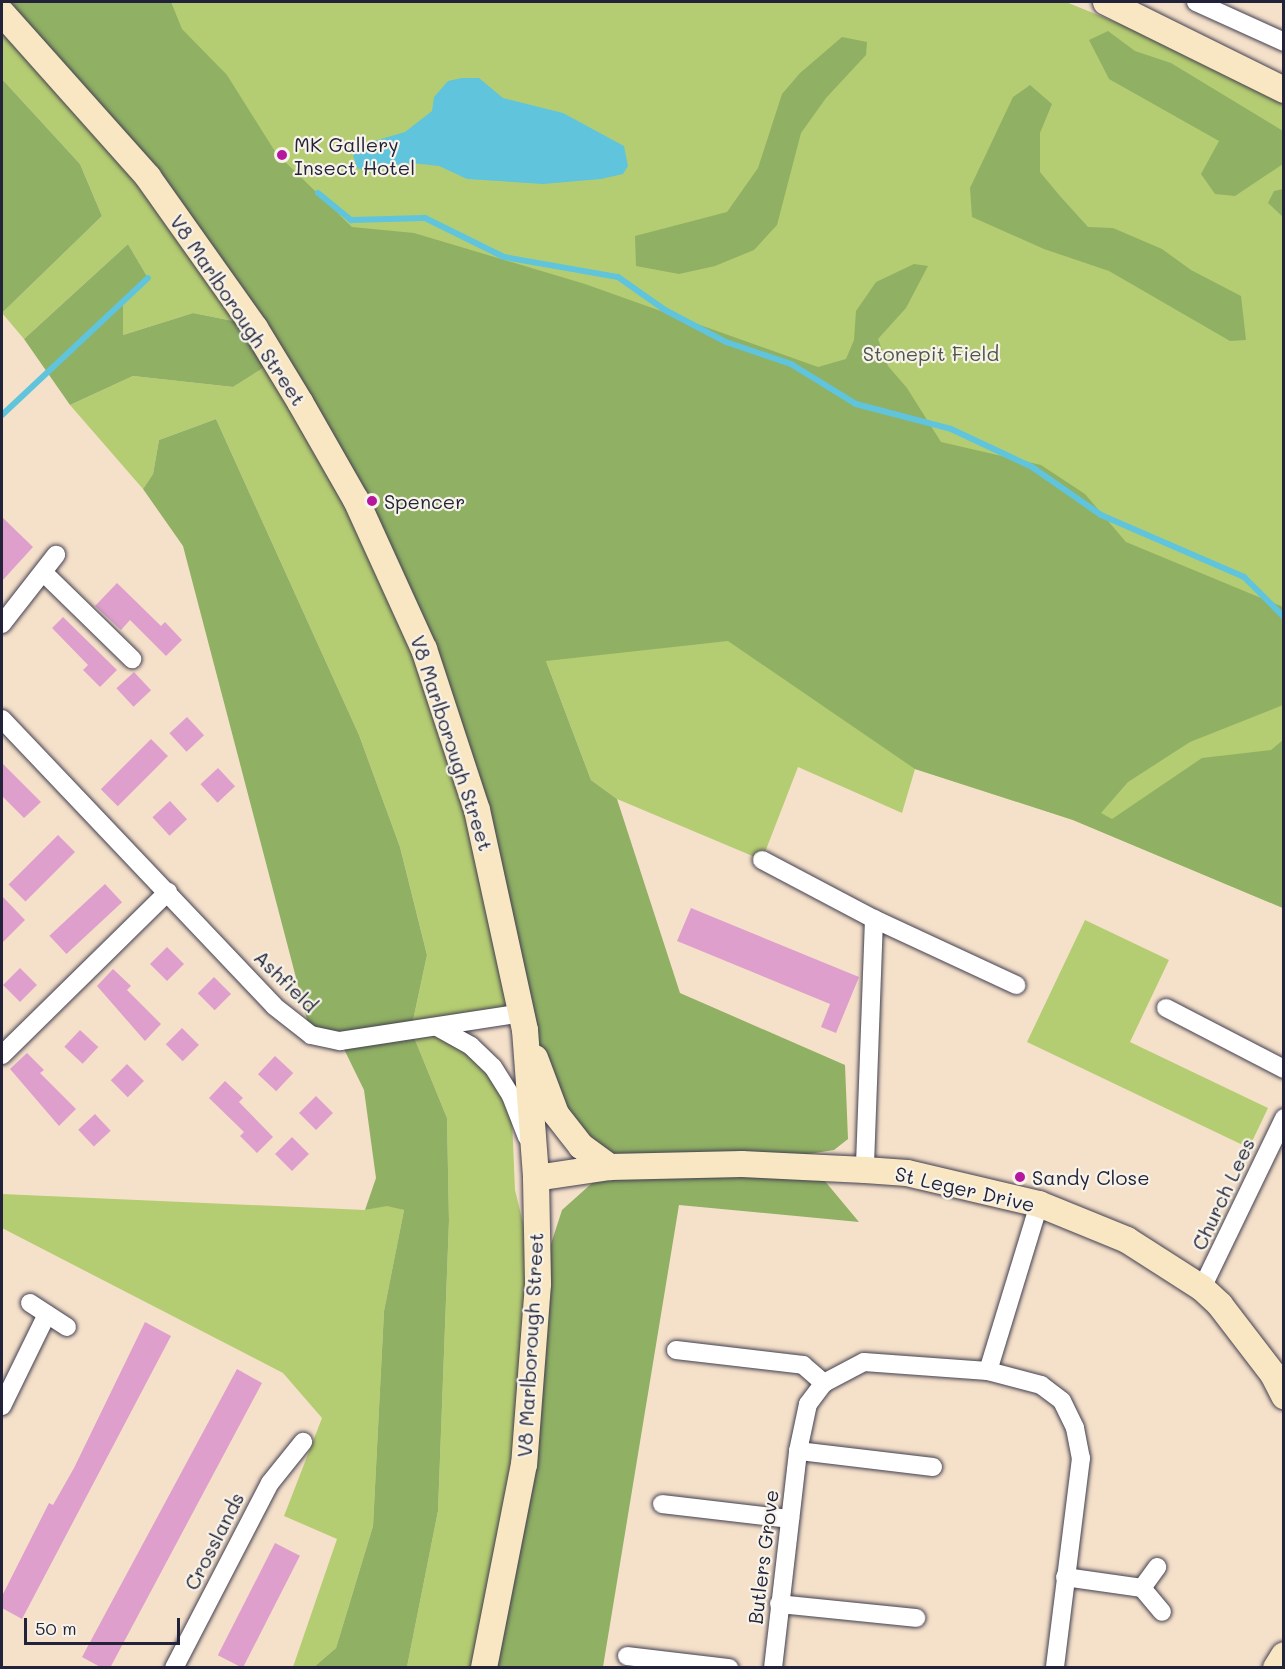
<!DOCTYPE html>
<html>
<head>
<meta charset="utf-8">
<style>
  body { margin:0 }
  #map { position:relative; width:1285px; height:1669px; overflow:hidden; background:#f5e1ca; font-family:Mali,sans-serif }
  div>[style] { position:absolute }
  .green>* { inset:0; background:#b5cd72 }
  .forest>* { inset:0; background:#90b064 }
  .water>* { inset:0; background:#5fc4dc }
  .stream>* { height:6px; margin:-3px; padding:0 3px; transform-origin:3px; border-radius:3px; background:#5fc4dc }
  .building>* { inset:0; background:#de9fcc; transform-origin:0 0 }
  .roads { filter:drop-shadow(0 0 2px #423f50) drop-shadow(0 0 2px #423f50) }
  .street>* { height:18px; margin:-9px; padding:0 9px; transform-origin:9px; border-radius:9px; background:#fff }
  .secondary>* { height:26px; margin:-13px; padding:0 13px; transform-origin:13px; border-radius:13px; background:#f9e7c3 }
  .dots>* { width:16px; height:16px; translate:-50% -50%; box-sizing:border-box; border:3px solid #f7f3e8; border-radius:50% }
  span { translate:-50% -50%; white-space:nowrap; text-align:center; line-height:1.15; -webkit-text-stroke:4.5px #f7f3e8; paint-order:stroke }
  .poi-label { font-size:20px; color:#22223b }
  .left { translate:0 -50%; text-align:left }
  .street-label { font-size:20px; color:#22223b }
  .park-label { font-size:20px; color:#4e554c }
  .frame { position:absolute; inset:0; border:3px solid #22223b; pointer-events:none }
  .scale { position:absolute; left:24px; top:1618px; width:156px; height:27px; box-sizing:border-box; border:3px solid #22223b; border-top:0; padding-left:8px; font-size:18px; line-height:21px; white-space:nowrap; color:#22223b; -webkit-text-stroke:4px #f7f3e8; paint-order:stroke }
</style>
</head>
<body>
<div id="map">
  <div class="green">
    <div style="clip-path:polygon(116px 2px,1066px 2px,1283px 90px,1283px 908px,1073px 820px,915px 769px,902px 813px,798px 767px,762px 860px,617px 799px,591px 780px,546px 661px)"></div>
    <div style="clip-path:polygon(2px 13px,259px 326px,193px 313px,123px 335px,122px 299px,148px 278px,128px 244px,24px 339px,2px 313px,102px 216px,80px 164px,2px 79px)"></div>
    <div style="clip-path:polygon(279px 358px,424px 649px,522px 1013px,438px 1027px,511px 1096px,515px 1190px,538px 1284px,484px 1667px,407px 1667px,438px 1511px,449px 1221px,447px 1118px,411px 1030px,427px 955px,400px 847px,359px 735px,216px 419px,159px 440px,153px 474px,143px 489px,70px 405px,133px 376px,233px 387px)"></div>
    <div style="clip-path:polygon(1085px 920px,1169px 960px,1130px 1042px,1268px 1108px,1249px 1148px,1027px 1042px)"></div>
    <div style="clip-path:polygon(2px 1194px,365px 1210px,387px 1205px,404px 1210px,384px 1311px,373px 1526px,336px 1648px,314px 1667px,293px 1667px,337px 1539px,284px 1516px,322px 1418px,283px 1373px,2px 1228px)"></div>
  </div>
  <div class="forest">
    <div style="clip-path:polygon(2px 2px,171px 2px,182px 29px,227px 75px,276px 153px,352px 227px,414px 233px,585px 284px,818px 367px,846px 359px,854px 340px,856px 311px,876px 282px,914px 264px,928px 266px,906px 308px,878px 339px,888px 366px,907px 388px,941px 442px,1041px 465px,1085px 494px,1126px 542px,1283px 607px,1283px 705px,1190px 742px,1128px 782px,1101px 813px,1112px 819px,1202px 758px,1271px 750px,1283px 740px,1283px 908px,1073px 820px,915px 769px,728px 641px,546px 661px,591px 780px,617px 799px,680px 993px,845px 1065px,848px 1139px,834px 1150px,744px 1164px,824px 1180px,859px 1222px,679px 1205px,603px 1667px,484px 1667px,538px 1284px,562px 1210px,610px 1167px,556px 1114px,424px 649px,279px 358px,233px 387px,133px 376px,70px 405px,24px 339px,128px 244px,148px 278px,123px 299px,123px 335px,193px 313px,258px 326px)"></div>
    <div style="clip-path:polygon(1108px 31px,1135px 51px,1171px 63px,1283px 131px,1283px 164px,1235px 196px,1215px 194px,1201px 174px,1219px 141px,1109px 79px,1089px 40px)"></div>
    <div style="clip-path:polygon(842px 37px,867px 42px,866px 55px,826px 98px,801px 133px,777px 225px,754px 250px,715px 266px,679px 274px,636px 266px,635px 236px,727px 212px,758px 168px,782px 94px,800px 73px)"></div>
    <div style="clip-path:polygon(2px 79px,80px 164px,102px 216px,2px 313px)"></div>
    <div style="clip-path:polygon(1030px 85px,1052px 104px,1040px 133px,1040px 172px,1060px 196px,1088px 227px,1113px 228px,1162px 249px,1191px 270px,1241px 296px,1246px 340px,1230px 341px,1109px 271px,1044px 249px,972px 217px,970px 188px,1013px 97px)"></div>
    <div style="clip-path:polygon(1283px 189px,1284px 189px,1283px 217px,1268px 203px,1274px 191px)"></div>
    <div style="clip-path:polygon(216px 419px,359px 735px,400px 847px,427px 955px,411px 1030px,447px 1118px,449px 1221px,438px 1511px,407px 1667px,314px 1667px,336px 1648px,373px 1526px,384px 1311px,404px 1210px,387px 1206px,365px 1210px,376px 1178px,364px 1090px,340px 1041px,311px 1035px,183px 546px,143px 489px,153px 474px,159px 440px)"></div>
  </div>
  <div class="water">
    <div style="clip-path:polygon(462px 78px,479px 78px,503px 98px,563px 113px,624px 146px,628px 166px,623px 174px,601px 179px,543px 184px,467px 179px,439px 166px,411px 163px,367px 172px,357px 168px,353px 155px,364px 144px,405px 132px,432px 111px,434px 97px,448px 81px)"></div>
  </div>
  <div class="stream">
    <div style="left:318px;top:193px;width:43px;rotate:39.3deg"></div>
    <div style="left:351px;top:220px;width:74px;rotate:-1.5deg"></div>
    <div style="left:425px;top:218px;width:88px;rotate:26.3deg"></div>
    <div style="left:504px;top:257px;width:116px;rotate:10deg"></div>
    <div style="left:618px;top:277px;width:57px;rotate:35.1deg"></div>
    <div style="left:665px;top:310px;width:69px;rotate:27.7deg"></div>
    <div style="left:726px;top:342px;width:69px;rotate:18.7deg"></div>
    <div style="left:791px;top:364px;width:76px;rotate:31.6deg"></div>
    <div style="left:856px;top:404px;width:98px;rotate:14.7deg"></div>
    <div style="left:951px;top:429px;width:89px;rotate:25.1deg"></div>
    <div style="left:1032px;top:467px;width:84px;rotate:34.8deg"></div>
    <div style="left:1101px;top:515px;width:156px;rotate:23.4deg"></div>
    <div style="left:1244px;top:577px;width:57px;rotate:45deg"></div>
    <div style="left:2px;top:415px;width:200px;rotate:-43.2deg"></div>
  </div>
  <div class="building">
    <div style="clip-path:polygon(2px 517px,33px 547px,2px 581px)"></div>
    <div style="clip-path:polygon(117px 583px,161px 626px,165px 622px,182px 640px,166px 656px,130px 620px,121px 630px,95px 606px)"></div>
    <div style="clip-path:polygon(63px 617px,117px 670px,100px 687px,83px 670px,88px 665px,52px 628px)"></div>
    <div style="left:134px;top:672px;width:25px;height:24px;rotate:47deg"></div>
    <div style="left:187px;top:717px;width:25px;height:24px;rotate:47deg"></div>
    <div style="left:151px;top:739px;width:24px;height:71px;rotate:45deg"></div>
    <div style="clip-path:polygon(2px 763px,41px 802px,24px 818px,2px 796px)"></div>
    <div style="left:218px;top:768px;width:25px;height:24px;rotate:47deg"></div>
    <div style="left:170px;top:801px;width:25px;height:24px;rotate:47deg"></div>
    <div style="left:58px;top:835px;width:24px;height:70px;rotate:45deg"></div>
    <div style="left:105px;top:884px;width:25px;height:76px;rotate:47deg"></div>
    <div style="clip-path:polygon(2px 896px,25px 920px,2px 943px)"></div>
    <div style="clip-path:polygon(691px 908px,859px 977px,836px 1033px,821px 1027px,830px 1004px,677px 941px)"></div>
    <div style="left:167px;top:947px;width:24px;height:24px;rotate:45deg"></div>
    <div style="left:20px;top:968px;width:24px;height:24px;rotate:45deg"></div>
    <div style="clip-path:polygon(113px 969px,131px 986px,127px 990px,161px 1024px,145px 1041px,97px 986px)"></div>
    <div style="left:214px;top:977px;width:24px;height:23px;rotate:45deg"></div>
    <div style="left:182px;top:1028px;width:24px;height:23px;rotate:45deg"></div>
    <div style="left:80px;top:1030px;width:25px;height:23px;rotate:43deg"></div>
    <div style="clip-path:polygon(27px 1053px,44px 1070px,40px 1073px,76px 1109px,59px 1126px,10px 1069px)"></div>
    <div style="left:275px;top:1056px;width:25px;height:25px;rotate:43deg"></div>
    <div style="left:127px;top:1064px;width:24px;height:23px;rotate:45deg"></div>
    <div style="clip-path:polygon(225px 1081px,243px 1098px,239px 1102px,273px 1137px,257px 1153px,240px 1136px,244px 1132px,209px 1098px)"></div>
    <div style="left:316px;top:1096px;width:24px;height:24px;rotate:45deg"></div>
    <div style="left:95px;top:1114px;width:23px;height:23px;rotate:47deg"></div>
    <div style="left:292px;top:1137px;width:24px;height:24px;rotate:45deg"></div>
    <div style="clip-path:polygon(145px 1322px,171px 1336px,22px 1619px,2px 1608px,2px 1596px,49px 1503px,53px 1505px,74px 1468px)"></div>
    <div style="clip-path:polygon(237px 1369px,262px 1383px,110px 1668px,102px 1668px,82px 1657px)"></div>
    <div style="left:275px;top:1543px;width:28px;height:126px;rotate:27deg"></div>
  </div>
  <div class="roads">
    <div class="street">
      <div style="left:1196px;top:2px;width:97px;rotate:24.4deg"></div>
      <div style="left:45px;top:574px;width:122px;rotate:44.3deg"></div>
      <div style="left:2px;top:624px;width:88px;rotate:-52deg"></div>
      <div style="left:2px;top:719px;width:395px;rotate:46.5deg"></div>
      <div style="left:274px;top:1006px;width:47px;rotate:38.1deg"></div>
      <div style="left:311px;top:1035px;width:30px;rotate:12deg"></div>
      <div style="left:340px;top:1041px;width:184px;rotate:-8.7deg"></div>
      <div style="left:762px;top:860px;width:127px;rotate:27.8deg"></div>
      <div style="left:874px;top:919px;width:251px;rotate:92.1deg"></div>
      <div style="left:874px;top:919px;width:157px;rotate:24.9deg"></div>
      <div style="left:1166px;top:1008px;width:133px;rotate:27.3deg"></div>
      <div style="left:437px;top:1027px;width:39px;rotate:29deg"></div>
      <div style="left:471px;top:1046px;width:30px;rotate:44deg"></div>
      <div style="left:493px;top:1067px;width:34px;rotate:58deg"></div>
      <div style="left:511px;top:1096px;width:44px;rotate:68.7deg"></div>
      <div style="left:2px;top:1055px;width:233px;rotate:-44.5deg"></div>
      <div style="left:1202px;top:1288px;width:189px;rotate:-64.2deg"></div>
      <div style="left:30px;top:1303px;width:44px;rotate:33deg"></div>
      <div style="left:676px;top:1350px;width:128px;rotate:6.7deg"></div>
      <div style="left:803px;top:1365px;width:28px;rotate:41deg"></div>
      <div style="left:988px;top:1371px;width:55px;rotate:14.8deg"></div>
      <div style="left:1041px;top:1385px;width:26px;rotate:37deg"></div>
      <div style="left:1062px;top:1401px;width:30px;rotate:64deg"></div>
      <div style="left:1075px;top:1428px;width:31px;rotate:79deg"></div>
      <div style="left:1081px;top:1458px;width:212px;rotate:97.1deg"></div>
      <div style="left:2px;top:1406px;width:102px;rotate:-63.9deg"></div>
      <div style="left:933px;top:1467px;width:136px;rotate:-173.2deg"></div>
      <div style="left:798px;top:1451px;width:48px;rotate:-78deg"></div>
      <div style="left:808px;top:1404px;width:26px;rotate:-53deg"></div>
      <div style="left:824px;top:1383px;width:45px;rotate:-27.7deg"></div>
      <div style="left:864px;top:1362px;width:124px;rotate:4.2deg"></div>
      <div style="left:988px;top:1371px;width:175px;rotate:-73deg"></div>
      <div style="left:662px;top:1504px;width:129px;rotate:6.7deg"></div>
      <div style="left:1065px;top:1577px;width:78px;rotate:8.1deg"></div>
      <div style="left:1142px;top:1588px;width:31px;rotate:50deg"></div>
      <div style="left:1142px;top:1588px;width:26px;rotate:-54deg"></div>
      <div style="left:779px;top:1604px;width:138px;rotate:5.8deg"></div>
      <div style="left:627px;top:1656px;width:103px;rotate:6.7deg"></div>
      <div style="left:174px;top:1668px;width:208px;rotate:-62.6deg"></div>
      <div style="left:270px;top:1483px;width:53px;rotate:-51.2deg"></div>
      <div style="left:773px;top:1668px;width:218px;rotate:-83.4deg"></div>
    </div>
    <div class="secondary">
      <div style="left:1106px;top:2px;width:199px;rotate:26.3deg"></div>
      <div style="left:2px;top:13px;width:220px;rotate:48.3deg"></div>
      <div style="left:148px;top:177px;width:185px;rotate:54.7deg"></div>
      <div style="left:255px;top:328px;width:87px;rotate:58.7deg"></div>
      <div style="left:300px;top:402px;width:113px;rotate:60.3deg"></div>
      <div style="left:356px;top:500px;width:164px;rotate:65.5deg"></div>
      <div style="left:424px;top:649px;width:169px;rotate:71.8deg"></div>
      <div style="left:477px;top:810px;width:225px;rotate:77.7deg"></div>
      <div style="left:525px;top:1030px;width:148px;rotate:85.7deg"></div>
      <div style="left:536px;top:1178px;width:106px;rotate:88.9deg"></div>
      <div style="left:538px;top:1284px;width:181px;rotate:94.4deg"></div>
      <div style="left:524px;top:1464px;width:208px;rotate:101.1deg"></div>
      <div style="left:535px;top:1058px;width:60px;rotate:69.4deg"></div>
      <div style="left:556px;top:1114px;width:41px;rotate:52deg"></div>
      <div style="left:581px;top:1146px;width:36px;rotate:36deg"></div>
      <div style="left:536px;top:1178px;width:75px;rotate:-8.5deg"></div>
      <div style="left:610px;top:1167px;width:132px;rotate:-1.3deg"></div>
      <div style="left:742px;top:1164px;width:123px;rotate:2.8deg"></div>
      <div style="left:865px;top:1170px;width:42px;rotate:4.1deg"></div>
      <div style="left:907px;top:1173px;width:136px;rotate:13.2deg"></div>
      <div style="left:1039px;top:1204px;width:95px;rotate:22.2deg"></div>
      <div style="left:1127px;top:1240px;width:89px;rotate:32.6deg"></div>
      <div style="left:1202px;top:1288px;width:25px;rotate:43deg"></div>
      <div style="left:1220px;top:1305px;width:87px;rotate:52.5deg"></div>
      <div style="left:1273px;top:1374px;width:25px;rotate:63deg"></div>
      <div style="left:1276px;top:1668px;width:15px;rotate:-58deg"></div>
    </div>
  </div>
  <div class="dots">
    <div style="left:282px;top:155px;background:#b5179e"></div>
    <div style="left:372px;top:501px;background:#b5179e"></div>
    <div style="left:1020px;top:1177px;background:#b5179e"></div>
  </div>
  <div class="poi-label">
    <span class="left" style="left:294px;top:156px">MK Gallery<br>Insect Hotel</span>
    <span class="left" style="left:384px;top:501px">Spencer</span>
    <span class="left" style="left:1032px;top:1177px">Sandy Close</span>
  </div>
  <div class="street-label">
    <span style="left:238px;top:310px;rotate:56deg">V8 Marlborough Street</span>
    <span style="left:452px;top:743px;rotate:72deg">V8 Marlborough Street</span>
    <span style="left:286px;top:981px;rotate:44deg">Ashfield</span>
    <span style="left:965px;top:1189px;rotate:13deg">St Leger Drive</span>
    <span style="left:1223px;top:1194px;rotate:-65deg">Church Lees</span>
    <span style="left:530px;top:1345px;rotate:-87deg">V8 Marlborough Street</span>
    <span style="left:214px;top:1541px;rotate:-63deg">Crosslands</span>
    <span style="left:763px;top:1557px;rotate:-83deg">Butlers Grove</span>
  </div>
  <div class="park-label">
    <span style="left:931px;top:353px">Stonepit Field</span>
  </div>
  <div class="frame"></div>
  <div class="scale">50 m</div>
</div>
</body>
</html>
